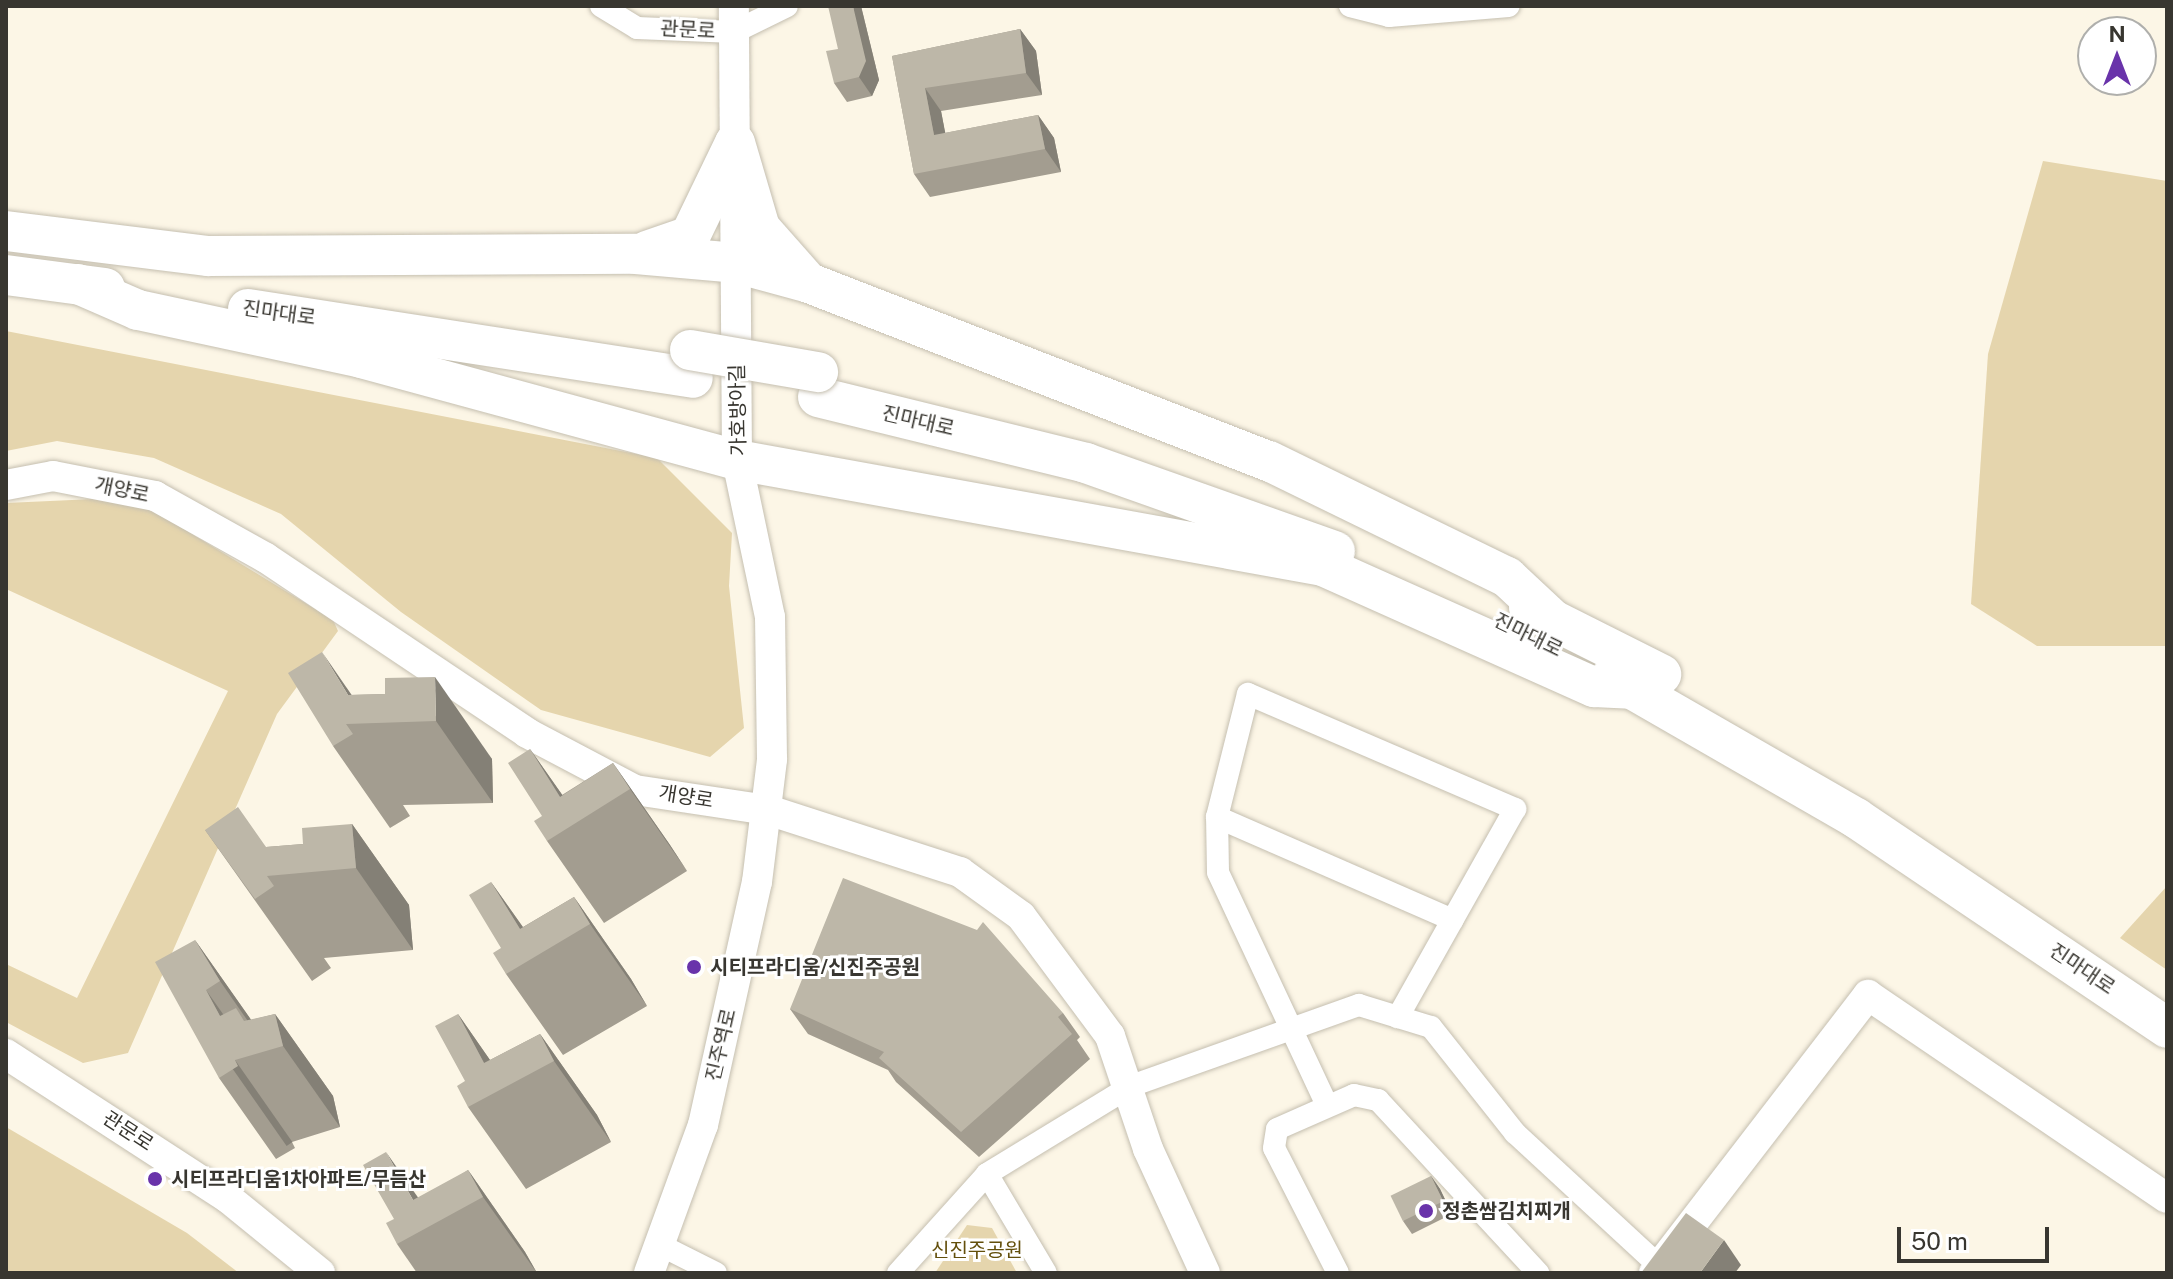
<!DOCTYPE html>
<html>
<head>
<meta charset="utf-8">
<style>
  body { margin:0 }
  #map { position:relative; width:2173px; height:1279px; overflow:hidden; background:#fcf6e6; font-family:"Public Sans","Noto Sans KR",sans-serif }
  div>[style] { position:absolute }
  .green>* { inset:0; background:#e5d5ad }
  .roads { filter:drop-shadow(0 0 2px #c5bfb0) drop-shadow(0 0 2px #c5bfb0) }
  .street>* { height:22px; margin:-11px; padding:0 11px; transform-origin:11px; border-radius:11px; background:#fff }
  .secondary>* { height:30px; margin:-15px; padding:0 15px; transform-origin:15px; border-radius:15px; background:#fff }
  .highway>* { height:40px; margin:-20px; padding:0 20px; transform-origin:20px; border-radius:20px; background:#fff }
  .bridges { filter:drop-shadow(0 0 2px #c5bfb0) drop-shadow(0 0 2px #c5bfb0) }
  .highway-bridge>* { height:40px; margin:-20px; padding:0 20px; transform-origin:20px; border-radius:20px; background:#fff }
  .wall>* { inset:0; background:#a39d90 }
  .shaded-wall>* { inset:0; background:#848076; transform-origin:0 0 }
  .building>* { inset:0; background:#bdb7a8; transform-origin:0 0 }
  .dots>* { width:22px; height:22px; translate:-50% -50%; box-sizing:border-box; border:4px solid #fff; border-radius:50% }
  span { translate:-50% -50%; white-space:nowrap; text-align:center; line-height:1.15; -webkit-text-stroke:6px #fff; paint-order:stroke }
  .street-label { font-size:20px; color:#383630 }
  .poi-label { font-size:20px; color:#383630; font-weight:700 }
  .left { translate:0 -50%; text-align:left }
  .park-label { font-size:20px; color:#634f0b }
  .frame { position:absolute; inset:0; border:8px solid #383630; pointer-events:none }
  .north { position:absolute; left:2077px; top:16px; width:80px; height:80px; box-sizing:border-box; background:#fff; border:2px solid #afafac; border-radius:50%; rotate:0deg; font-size:22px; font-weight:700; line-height:32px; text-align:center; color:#383630 }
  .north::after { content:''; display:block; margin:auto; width:28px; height:36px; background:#6933aa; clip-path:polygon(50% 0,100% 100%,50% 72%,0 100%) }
  .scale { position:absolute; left:1897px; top:1227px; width:152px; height:36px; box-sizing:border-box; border:4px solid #383630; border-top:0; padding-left:10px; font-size:24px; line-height:28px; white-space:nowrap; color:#383630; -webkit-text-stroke:6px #fff; paint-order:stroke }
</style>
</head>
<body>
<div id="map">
  <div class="green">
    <div style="clip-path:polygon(2043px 161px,2167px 181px,2167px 646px,2037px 646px,1971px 604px,1988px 354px)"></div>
    <div style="clip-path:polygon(6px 331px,657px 458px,732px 533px,729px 586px,744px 728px,710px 757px,541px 710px,401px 612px,281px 514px,154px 458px,57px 441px,6px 451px)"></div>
    <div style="clip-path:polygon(94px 499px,146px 506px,333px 620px,338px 631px,277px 714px,128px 1053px,83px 1063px,6px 1022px,6px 964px,77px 998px,228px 691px,6px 589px,6px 503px)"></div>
    <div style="clip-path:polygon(2167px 886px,2167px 970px,2120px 938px)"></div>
    <div style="clip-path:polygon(6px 1127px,187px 1233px,239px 1273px,6px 1273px)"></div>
    <div style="clip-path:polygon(967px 1225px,992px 1228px,1017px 1273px,935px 1273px)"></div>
  </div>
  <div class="roads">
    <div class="street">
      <div style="left:601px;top:6px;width:42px;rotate:31.4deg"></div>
      <div style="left:637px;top:28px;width:97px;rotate:2.4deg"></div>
      <div style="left:734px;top:32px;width:59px;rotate:-26.1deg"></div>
      <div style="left:1350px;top:6px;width:40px;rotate:14.4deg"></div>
      <div style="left:1389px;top:16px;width:120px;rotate:-4.8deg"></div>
      <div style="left:1217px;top:817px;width:257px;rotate:23.6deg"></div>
      <div style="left:1326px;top:1103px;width:255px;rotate:-115.1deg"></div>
      <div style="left:1218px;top:872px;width:55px;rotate:-91deg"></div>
      <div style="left:1217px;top:817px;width:127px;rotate:-75.9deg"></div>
      <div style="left:1248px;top:694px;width:291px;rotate:23.3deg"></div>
      <div style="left:1515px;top:809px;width:239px;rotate:119.4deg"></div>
      <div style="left:987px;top:1174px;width:115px;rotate:59.2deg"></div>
      <div style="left:664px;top:1247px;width:58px;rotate:26.6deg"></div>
      <div style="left:898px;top:1273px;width:133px;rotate:-48deg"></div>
      <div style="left:987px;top:1174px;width:169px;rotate:-31.4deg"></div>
      <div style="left:1131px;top:1086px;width:242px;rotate:-19.6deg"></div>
      <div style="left:1359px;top:1005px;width:75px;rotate:17deg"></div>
      <div style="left:1431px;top:1027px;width:135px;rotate:51.6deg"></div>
      <div style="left:1515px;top:1133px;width:196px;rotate:42.7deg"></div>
      <div style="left:1338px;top:1273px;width:140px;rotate:-117.1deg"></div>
      <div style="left:1274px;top:1148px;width:19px;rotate:-81deg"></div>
      <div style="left:1277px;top:1129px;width:84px;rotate:-23.8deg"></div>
      <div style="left:1354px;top:1095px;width:25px;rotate:12deg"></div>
      <div style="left:1378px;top:1100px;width:236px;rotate:47.2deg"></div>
    </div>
    <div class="secondary">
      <div style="left:6px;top:485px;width:48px;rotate:-10.8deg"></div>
      <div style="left:53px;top:476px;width:104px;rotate:11.1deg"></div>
      <div style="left:155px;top:496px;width:127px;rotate:29.2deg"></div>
      <div style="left:266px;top:558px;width:314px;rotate:33.8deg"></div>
      <div style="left:527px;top:733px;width:122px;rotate:27.8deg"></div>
      <div style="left:635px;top:790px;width:134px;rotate:8.6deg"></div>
      <div style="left:768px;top:810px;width:202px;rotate:17.9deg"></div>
      <div style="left:960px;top:872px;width:75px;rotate:35.8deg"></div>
      <div style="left:1021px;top:916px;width:149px;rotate:53.4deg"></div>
      <div style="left:1110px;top:1036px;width:119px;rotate:71.4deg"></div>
      <div style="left:1148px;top:1149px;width:136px;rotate:65.3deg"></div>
      <div style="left:6px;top:1054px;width:265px;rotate:33deg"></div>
      <div style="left:228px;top:1198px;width:119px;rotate:39.2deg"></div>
      <div style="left:649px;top:1273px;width:158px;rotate:-70deg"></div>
      <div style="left:703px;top:1125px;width:249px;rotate:-77.5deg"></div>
      <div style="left:757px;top:882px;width:124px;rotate:-83deg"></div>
      <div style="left:772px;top:759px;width:142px;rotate:-90.8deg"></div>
      <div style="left:770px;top:617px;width:160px;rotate:-101.9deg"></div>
      <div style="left:737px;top:460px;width:454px;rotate:-90.4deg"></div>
      <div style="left:1654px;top:1273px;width:351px;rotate:-52.4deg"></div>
      <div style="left:1868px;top:995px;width:361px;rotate:34.2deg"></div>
    </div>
    <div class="highway">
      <div style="left:6px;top:231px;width:204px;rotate:7.1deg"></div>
      <div style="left:208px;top:256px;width:428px;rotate:-0.3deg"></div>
      <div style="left:636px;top:254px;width:100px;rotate:5.1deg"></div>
      <div style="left:736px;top:263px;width:76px;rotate:15.3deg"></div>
      <div style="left:809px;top:283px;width:493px;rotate:21.2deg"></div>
      <div style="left:1269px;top:461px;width:265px;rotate:26deg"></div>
      <div style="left:1507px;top:577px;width:60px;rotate:43deg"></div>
      <div style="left:647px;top:251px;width:46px;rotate:-19.2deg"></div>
      <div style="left:690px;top:236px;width:103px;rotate:-64.2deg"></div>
      <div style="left:735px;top:143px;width:89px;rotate:73.6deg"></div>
      <div style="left:760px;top:228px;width:69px;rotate:48.5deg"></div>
      <div style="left:6px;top:275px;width:100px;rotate:7.5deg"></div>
      <div style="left:78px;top:284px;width:65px;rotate:23.4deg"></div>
      <div style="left:138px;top:310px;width:228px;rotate:12.1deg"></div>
      <div style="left:361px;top:358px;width:390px;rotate:15.2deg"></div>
      <div style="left:737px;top:460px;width:596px;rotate:10.25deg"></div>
      <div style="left:1323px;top:566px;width:297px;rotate:24.1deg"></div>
      <div style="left:1594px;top:687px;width:42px;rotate:2.7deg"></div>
      <div style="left:248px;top:309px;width:450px;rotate:8.8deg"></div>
      <div style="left:818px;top:397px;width:276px;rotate:13.8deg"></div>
      <div style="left:1086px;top:463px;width:264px;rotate:19.5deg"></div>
      <div style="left:1529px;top:608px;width:148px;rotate:26.6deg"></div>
      <div style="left:1611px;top:677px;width:283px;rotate:29.9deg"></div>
      <div style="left:1856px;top:818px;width:375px;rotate:34deg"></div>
    </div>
  </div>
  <div class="bridges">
    <div class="highway-bridge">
      <div style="left:690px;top:350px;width:130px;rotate:9.8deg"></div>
    </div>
  </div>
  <div class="wall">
    <div style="clip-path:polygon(861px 6px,879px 80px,872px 96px,847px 102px,834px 83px,838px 49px)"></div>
    <div style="clip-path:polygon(1020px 29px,1036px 51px,1042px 95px,941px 111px,945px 133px,1038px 115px,1054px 138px,1061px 172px,930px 197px,914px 174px,892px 56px)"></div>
    <div style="clip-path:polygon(385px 678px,492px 759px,493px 803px,403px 805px,410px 816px,390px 828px,333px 746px,351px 695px,385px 694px)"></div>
    <div style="clip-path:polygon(530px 749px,562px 795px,613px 763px,670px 845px,687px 871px,604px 923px,547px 841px)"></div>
    <div style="clip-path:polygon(352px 824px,409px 905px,413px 950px,324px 958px,331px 968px,312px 981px,205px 830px,266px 847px,303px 844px)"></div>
    <div style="clip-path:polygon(491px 882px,523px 927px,574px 897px,631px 979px,647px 1006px,563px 1055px,506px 974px)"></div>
    <div style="clip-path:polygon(195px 940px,251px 1020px,275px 1014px,333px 1096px,340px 1127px,292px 1142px,295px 1148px,276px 1159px,219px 1078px)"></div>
    <div style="clip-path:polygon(790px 1009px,1063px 1013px,1080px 1037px,1077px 1040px,1090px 1059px,979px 1157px,896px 1082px,888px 1070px,808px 1034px)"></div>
    <div style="clip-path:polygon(458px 1014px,490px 1060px,540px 1034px,597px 1115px,611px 1142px,526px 1189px,468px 1107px)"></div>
    <div style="clip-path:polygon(468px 1170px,525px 1252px,537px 1273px,417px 1273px,397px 1244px,394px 1219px)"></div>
    <div style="clip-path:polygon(1431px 1176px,1440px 1189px,1452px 1214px,1412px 1234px,1403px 1221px)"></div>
  </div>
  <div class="shaded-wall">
    <div style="clip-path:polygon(853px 6px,861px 6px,879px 80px,872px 96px,859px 77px)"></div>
    <div style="clip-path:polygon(1020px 29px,1036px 51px,1042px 95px,1026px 73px)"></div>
    <div style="clip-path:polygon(925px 88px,941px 111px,950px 157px,934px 135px)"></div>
    <div style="clip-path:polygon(1038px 115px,1054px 138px,1061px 172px,1045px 149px)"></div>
    <div style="clip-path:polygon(322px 652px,371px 723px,348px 695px)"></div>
    <div style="clip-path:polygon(435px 677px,492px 759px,493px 803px,436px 721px)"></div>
    <div style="clip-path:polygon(530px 749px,580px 820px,560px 797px)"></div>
    <div style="clip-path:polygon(613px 763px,670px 845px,687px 871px,630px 789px)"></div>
    <div style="clip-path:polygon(352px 824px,409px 905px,413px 950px,356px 868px)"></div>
    <div style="clip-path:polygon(491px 882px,541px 953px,520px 929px)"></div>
    <div style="clip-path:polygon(574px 897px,631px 979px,647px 1006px,590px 924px)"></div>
    <div style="clip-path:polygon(195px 940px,252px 1021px,268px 1050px,220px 981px)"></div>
    <div style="clip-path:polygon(206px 990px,252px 1055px,220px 1016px)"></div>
    <div style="clip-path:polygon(275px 1014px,333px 1096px,340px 1127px,283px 1046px)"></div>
    <div style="clip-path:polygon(458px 1014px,508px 1086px,484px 1063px)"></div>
    <div style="clip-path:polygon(540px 1034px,597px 1115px,611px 1142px,554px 1061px)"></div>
    <div style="left:235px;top:1060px;width:100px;height:7px;rotate:55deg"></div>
    <div style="clip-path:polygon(386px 1152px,436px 1223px,413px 1200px)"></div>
    <div style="clip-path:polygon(468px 1170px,525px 1252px,537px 1273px,483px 1197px)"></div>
    <div style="clip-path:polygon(1431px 1176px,1440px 1189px,1452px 1214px,1443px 1201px)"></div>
    <div style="clip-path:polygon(1724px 1240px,1741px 1265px,1735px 1273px,1700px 1273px)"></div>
  </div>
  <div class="building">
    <div style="clip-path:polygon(828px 6px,853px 6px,866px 61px,859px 77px,834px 83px,826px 51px,838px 49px)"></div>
    <div style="clip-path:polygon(1020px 29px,1026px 73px,925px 88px,934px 135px,1038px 115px,1045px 149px,914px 174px,892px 56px)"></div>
    <div style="clip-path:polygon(322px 652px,348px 695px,385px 694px,385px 678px,435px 677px,436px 721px,346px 724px,353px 734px,333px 746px,288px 673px)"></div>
    <div style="clip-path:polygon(530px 749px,560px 797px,613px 763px,630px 789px,547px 841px,534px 821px,542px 816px,508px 763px)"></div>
    <div style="clip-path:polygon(238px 807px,266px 847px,303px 844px,302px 828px,352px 824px,356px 868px,267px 876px,274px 886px,255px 899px,205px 830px)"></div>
    <div style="clip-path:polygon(843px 878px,977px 930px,983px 922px,1063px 1013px,1058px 1017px,1072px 1034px,961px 1132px,879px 1058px,884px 1052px,790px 1009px)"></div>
    <div style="clip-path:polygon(491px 882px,520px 929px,574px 897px,590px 924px,506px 974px,493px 953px,501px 948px,469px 895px)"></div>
    <div style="clip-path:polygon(195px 940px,220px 981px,206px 990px,220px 1016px,236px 1008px,244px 1021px,275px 1014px,283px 1046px,235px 1060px,238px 1066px,219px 1078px,155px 962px)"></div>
    <div style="clip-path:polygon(458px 1014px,484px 1063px,540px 1034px,554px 1061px,468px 1107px,457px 1086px,465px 1081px,435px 1026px)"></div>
    <div style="clip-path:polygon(386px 1152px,413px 1200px,468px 1170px,483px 1197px,397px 1244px,386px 1223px,394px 1219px,363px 1165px)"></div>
    <div style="left:1431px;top:1176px;width:28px;height:45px;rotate:64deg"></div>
    <div style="clip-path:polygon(1686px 1213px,1724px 1240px,1700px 1273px,1641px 1273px)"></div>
  </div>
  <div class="dots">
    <div style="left:694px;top:967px;background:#6933aa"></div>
    <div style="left:155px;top:1179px;background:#6933aa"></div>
    <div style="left:1426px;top:1211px;background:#6933aa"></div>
  </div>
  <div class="street-label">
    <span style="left:688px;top:30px;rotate:3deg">관문로</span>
    <span style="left:279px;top:313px;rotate:8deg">진마대로</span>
    <span style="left:738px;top:410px;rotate:-91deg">가호방아길</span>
    <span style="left:918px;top:421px;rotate:13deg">진마대로</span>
    <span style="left:122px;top:490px;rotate:12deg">개양로</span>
    <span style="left:1528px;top:635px;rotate:26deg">진마대로</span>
    <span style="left:686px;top:797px;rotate:9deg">개양로</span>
    <span style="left:2082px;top:969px;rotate:34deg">진마대로</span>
    <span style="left:721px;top:1045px;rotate:-77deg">진주역로</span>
    <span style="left:128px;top:1131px;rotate:33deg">관문로</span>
  </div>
  <div class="poi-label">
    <span class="left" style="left:710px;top:967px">시티프라디움/신진주공원</span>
    <span class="left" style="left:171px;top:1179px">시티프라디움1차아파트/무듬산</span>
    <span class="left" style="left:1442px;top:1211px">정촌쌈김치찌개</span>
  </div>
  <div class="park-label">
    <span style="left:977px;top:1250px">신진주공원</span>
  </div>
  <div class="frame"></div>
  <div class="north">N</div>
  <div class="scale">50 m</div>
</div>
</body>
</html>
